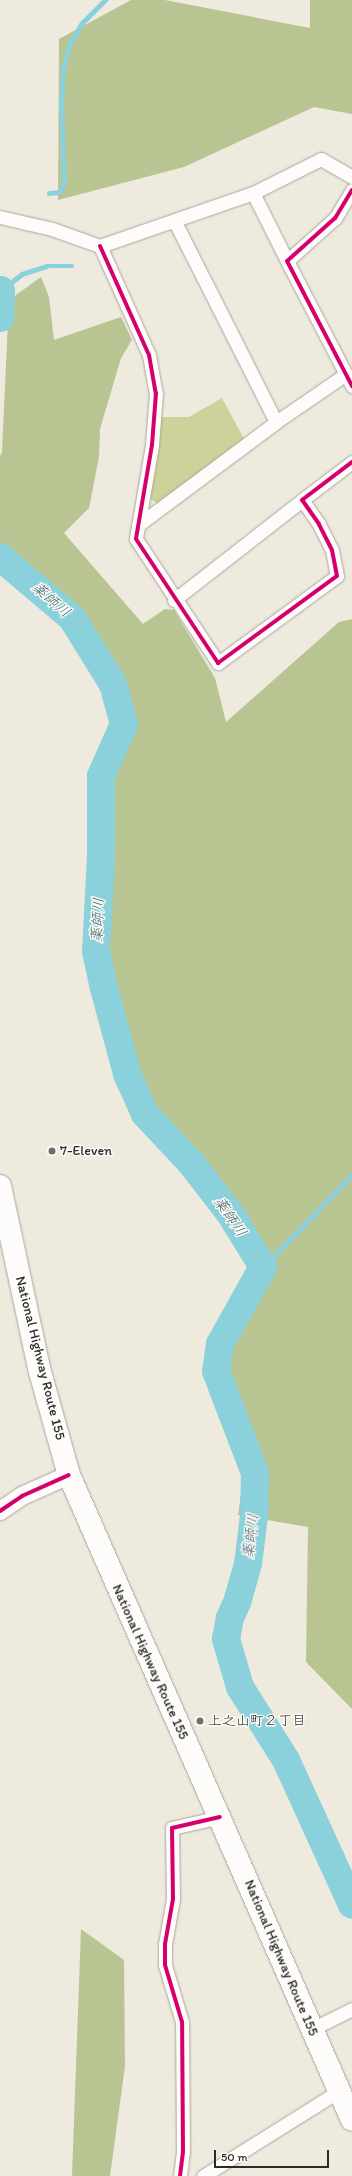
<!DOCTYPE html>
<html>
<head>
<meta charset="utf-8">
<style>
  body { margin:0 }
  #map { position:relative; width:352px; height:2176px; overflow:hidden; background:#efeade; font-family:Itim,"Klee One",sans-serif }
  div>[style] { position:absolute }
  .green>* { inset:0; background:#ccd299 }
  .forest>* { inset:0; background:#b9c493 }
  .stream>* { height:4.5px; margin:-2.25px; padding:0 2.25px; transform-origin:2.25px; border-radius:2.25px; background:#8ad1db }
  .river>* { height:28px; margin:-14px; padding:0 14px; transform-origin:14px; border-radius:14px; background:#8ad1db }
  .roads { filter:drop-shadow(0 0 1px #a9a69f) drop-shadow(0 0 1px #a9a69f) }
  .street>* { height:13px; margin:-6.5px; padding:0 6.5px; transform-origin:6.5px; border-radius:6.5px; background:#fdfcfa }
  .secondary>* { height:18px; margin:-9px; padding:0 9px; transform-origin:9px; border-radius:9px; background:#fdfcfa }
  .highway>* { height:22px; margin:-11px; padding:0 11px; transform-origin:11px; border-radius:11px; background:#fdfcfa }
  .cycleway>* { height:4px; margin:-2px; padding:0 2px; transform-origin:2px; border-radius:2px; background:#d6006c }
  .dots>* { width:11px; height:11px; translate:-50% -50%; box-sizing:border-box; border:2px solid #fdfcf7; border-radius:50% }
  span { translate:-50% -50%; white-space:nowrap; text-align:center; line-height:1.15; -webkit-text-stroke:3px #fdfcf7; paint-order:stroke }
  .poi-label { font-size:14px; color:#2b2b2b }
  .left { translate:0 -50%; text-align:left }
  .street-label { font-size:14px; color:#2b2b2b }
  .water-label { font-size:15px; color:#3d6168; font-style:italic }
  .scale { position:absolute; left:214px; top:2150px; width:115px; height:18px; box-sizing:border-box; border:2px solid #2b2b2b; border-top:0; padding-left:5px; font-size:12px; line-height:14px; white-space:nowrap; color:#2b2b2b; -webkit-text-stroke:3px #fdfcf7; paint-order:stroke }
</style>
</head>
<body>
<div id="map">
  <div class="green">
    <div style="clip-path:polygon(222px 398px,244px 439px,160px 505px,149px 498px,160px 417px,189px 417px)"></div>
  </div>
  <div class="forest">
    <div style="clip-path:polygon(131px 0,165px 0,310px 28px,310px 0,352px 0,352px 114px,314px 107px,184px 167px,58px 200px,59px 39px)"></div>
    <div style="clip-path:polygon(41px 277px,49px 297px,54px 340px,121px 317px,132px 340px,121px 358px,100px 429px,99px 457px,89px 508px,64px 533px,143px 624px,165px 609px,174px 610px,215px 678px,226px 722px,339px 622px,352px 619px,352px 1709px,306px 1662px,308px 1527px,238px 1515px,243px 1480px,208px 1389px,230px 1339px,269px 1268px,242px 1213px,158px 1119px,136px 1077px,106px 954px,106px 779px,132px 727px,118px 677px,64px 599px,0 549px,0 456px,2px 452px,9px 300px)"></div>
    <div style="clip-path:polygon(81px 1929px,124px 1960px,125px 2066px,110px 2176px,72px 2176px)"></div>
  </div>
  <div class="stream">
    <div style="left:49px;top:193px;width:10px;rotate:-6deg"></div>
    <div style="left:59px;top:192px;width:9px;rotate:-58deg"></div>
    <div style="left:64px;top:184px;width:77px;rotate:-92.2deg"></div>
    <div style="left:61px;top:107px;width:38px;rotate:-87deg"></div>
    <div style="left:63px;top:69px;width:24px;rotate:-75deg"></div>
    <div style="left:69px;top:46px;width:26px;rotate:-61deg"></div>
    <div style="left:82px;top:23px;width:33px;rotate:-45deg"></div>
    <div style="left:1px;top:290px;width:26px;rotate:-37deg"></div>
    <div style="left:22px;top:274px;width:26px;rotate:-18deg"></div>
    <div style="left:47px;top:266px;width:25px"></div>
    <div style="left:263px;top:1267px;width:128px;rotate:-45.9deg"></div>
  </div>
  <div class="river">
    <div style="left:0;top:318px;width:28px;rotate:-88deg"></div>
    <div style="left:0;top:557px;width:94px;rotate:40.3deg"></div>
    <div style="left:72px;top:618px;width:78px;rotate:58.2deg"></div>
    <div style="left:113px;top:684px;width:41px;rotate:74.6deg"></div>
    <div style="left:124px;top:724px;width:57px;rotate:113.9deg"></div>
    <div style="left:101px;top:776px;width:80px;rotate:90deg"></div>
    <div style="left:101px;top:856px;width:95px;rotate:93deg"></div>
    <div style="left:96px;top:951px;width:38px;rotate:78deg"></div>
    <div style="left:104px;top:988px;width:89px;rotate:75deg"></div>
    <div style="left:127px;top:1074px;width:44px;rotate:65.8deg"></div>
    <div style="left:145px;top:1114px;width:67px;rotate:46.8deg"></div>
    <div style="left:191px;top:1163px;width:66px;rotate:52.4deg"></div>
    <div style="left:231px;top:1215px;width:61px;rotate:58.4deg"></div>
    <div style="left:263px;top:1267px;width:88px;rotate:119.2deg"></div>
    <div style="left:220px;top:1344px;width:27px;rotate:98deg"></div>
    <div style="left:216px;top:1371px;width:109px;rotate:69.1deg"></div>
    <div style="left:255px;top:1473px;width:43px;rotate:91.3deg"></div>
    <div style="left:254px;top:1516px;width:48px;rotate:97.1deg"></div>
    <div style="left:248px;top:1564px;width:37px;rotate:106deg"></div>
    <div style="left:238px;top:1600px;width:20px;rotate:114deg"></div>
    <div style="left:230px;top:1618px;width:21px;rotate:101deg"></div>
    <div style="left:226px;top:1639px;width:50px;rotate:73.7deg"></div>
    <div style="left:240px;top:1687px;width:86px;rotate:57.8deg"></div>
    <div style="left:286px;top:1760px;width:159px;rotate:65.5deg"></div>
  </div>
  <div class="roads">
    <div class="street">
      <div style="left:352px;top:190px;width:33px;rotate:121deg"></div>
      <div style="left:335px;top:218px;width:64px;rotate:138.1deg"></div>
      <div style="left:287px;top:261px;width:141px;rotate:62.5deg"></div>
      <div style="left:253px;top:193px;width:76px;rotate:63.4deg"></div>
      <div style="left:0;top:217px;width:53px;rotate:13deg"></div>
      <div style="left:52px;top:229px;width:51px;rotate:19.5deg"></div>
      <div style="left:100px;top:246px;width:162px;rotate:-19.1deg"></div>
      <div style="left:253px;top:193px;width:76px;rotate:-26.6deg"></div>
      <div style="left:321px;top:159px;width:36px;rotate:30deg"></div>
      <div style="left:175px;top:222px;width:224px;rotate:63.2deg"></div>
      <div style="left:100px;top:246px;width:120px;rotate:65.8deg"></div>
      <div style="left:149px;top:355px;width:39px;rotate:80deg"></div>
      <div style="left:156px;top:393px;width:52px;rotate:94.4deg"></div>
      <div style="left:152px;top:445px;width:95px;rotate:99.7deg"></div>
      <div style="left:136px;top:539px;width:149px;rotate:56.5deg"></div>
      <div style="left:218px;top:663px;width:147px;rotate:-36.2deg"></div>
      <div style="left:337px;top:576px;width:26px;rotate:-101deg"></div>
      <div style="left:332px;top:550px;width:29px;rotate:-117deg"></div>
      <div style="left:319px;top:524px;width:29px;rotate:-125deg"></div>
      <div style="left:302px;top:500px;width:63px;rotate:-37.2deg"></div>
      <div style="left:138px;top:525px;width:172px;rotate:-36.7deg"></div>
      <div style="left:276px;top:422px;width:85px;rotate:-34.4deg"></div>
      <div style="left:174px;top:600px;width:162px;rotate:-38deg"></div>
      <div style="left:312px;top:2029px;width:45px;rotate:-26.6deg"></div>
      <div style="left:180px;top:2176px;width:24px;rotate:-83deg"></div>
      <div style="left:183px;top:2152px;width:130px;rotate:-90.4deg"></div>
      <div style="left:182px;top:2022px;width:59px;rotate:-106.6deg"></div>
      <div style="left:165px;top:1965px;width:21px;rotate:-90deg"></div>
      <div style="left:165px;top:1944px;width:46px;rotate:-79.9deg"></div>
      <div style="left:173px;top:1899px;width:71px;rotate:-90.8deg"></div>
      <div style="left:172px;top:1828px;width:49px;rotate:-12.9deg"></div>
      <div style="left:203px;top:2176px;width:160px;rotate:-32deg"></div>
    </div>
    <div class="secondary">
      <div style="left:0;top:1511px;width:27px;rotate:-34deg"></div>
      <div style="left:22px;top:1496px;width:51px;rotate:-24.1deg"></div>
    </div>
    <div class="highway">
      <div style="left:0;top:1186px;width:190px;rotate:77.9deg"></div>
      <div style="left:40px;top:1372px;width:107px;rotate:74.3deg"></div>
      <div style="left:69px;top:1475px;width:704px;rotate:66.31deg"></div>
    </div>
  </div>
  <div class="cycleway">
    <div style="left:352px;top:190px;width:33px;rotate:121deg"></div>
    <div style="left:335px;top:218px;width:64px;rotate:138.1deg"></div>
    <div style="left:287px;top:261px;width:141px;rotate:62.5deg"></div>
    <div style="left:100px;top:246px;width:120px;rotate:65.8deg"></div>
    <div style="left:149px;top:355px;width:39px;rotate:80deg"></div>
    <div style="left:156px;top:393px;width:52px;rotate:94.4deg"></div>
    <div style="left:152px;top:445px;width:95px;rotate:99.7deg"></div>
    <div style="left:136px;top:539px;width:149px;rotate:56.5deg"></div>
    <div style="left:218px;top:663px;width:147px;rotate:-36.2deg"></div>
    <div style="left:337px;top:576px;width:26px;rotate:-101deg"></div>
    <div style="left:332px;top:550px;width:29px;rotate:-117deg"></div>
    <div style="left:319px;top:524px;width:29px;rotate:-125deg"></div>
    <div style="left:302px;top:500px;width:63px;rotate:-37.2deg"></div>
    <div style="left:0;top:1511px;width:27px;rotate:-34deg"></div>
    <div style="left:22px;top:1496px;width:51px;rotate:-24.1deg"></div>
    <div style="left:180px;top:2176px;width:24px;rotate:-83deg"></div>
    <div style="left:183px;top:2152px;width:130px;rotate:-90.4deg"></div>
    <div style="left:182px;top:2022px;width:59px;rotate:-106.6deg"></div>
    <div style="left:165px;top:1965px;width:21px;rotate:-90deg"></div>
    <div style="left:165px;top:1944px;width:46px;rotate:-79.9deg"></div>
    <div style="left:173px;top:1899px;width:71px;rotate:-90.8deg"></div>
    <div style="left:172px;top:1828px;width:49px;rotate:-12.9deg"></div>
  </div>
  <div class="dots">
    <div style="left:52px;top:1151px;background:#706e6a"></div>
    <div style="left:200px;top:1721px;background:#706e6a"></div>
  </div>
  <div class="poi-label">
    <span class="left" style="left:60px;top:1151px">7-Eleven</span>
    <span class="left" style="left:208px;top:1721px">上之山町２丁目</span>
  </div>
  <div class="street-label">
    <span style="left:40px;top:1358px;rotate:76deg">National Highway Route 155</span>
    <span style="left:150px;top:1662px;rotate:66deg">National Highway Route 155</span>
    <span style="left:281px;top:1958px;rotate:67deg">National Highway Route 155</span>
  </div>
  <div class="water-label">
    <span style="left:51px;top:600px;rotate:41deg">薬師川</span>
    <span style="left:98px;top:920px;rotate:-87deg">薬師川</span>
    <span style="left:230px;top:1217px;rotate:55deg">薬師川</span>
    <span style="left:251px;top:1536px;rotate:-83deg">薬師川</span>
  </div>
  <div class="scale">50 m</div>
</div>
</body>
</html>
